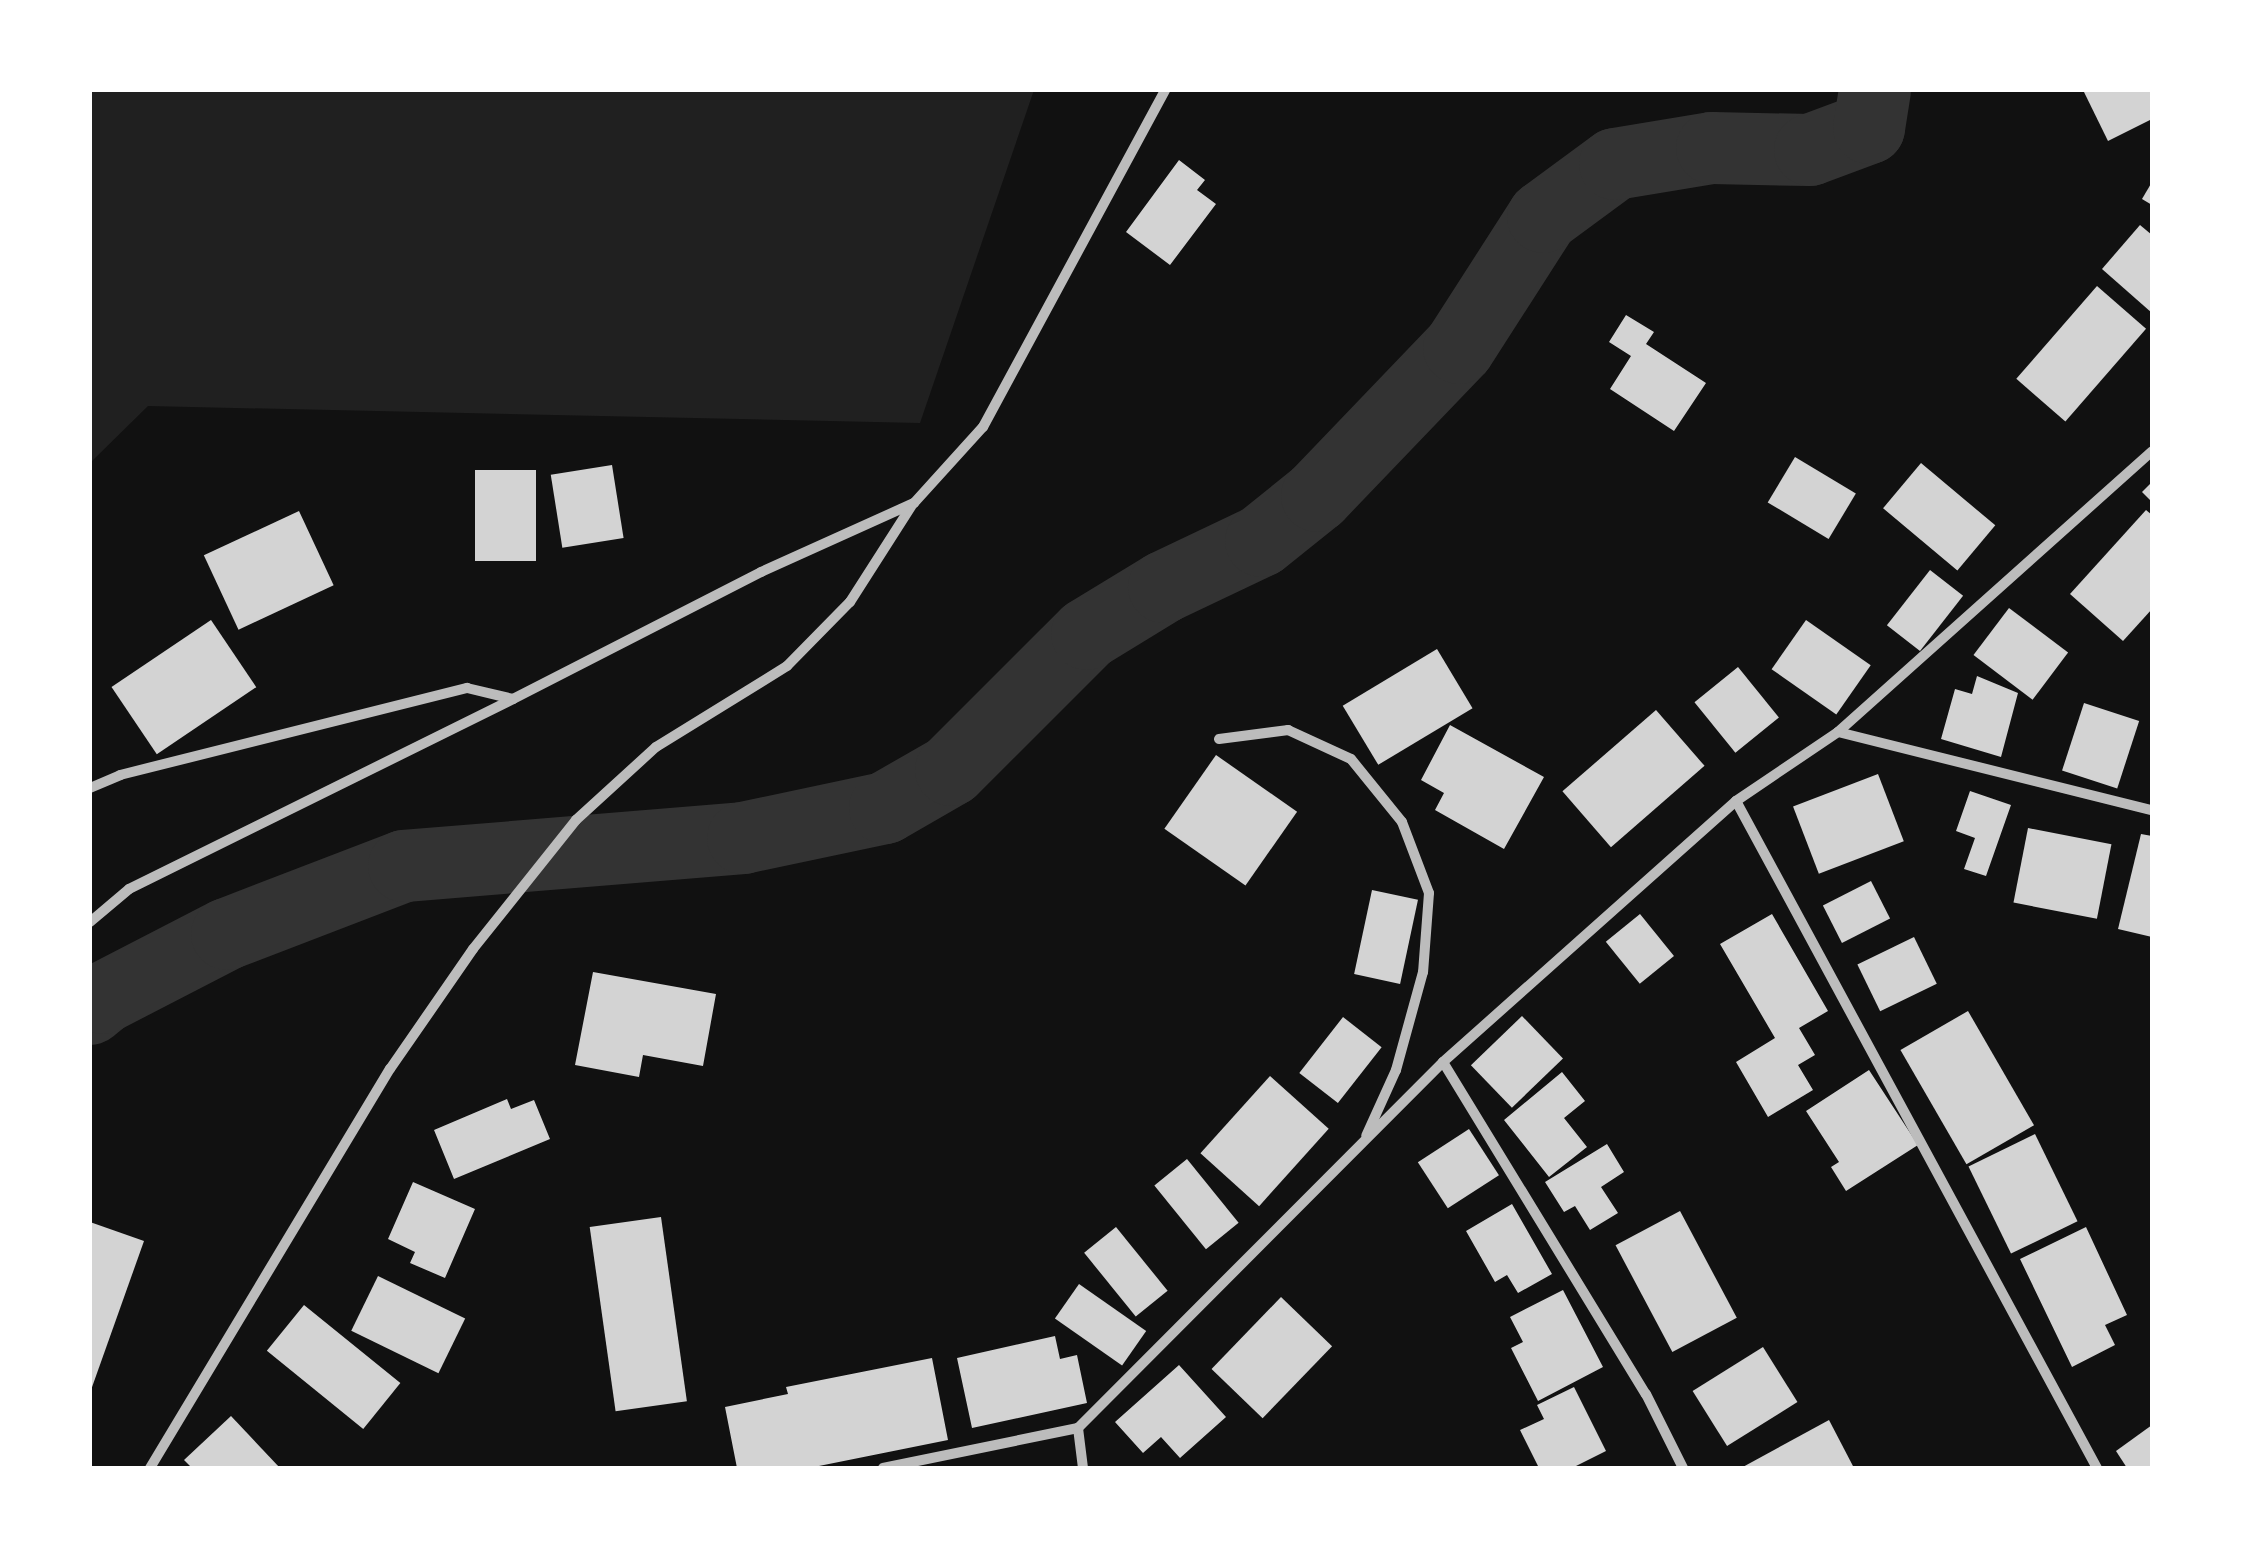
<!DOCTYPE html>
<html>
<head>
<meta charset="utf-8">
<style>
  body { margin:0 }
  #map { position:relative; width:2242px; height:1558px; overflow:hidden; background:#111; font-family:Helvetica,sans-serif }
  div>[style] { position:absolute }
  .green>* { inset:0; background:#202020 }
  .river>* { height:72px; margin:-36px; padding:0 36px; transform-origin:36px; border-radius:36px; background:#333 }
  .building>* { inset:0; background:#d3d3d3; transform-origin:0 0 }
  .minor>* { height:10px; margin:-5px; padding:0 5px; transform-origin:5px; border-radius:5px; background:#bcbcbc }
  span { translate:-50% -50%; white-space:nowrap; text-align:center; line-height:1.15; -webkit-text-stroke:8px #fff; paint-order:stroke }
  .frame { position:absolute; inset:0; border:92px solid #fff; pointer-events:none }
</style>
</head>
<body>
<div id="map">
  <div class="green">
    <div style="clip-path:polygon(90px 90px,1034px 90px,920px 423px,148px 406px,90px 463px)"></div>
  </div>
  <div class="river">
    <div style="left:90px;top:1009px;width:17px;rotate:-40deg"></div>
    <div style="left:103px;top:998px;width:140px;rotate:-27.3deg"></div>
    <div style="left:227px;top:934px;width:190px;rotate:-21deg"></div>
    <div style="left:404px;top:866px;width:340px;rotate:-4.7deg"></div>
    <div style="left:743px;top:838px;width:145px;rotate:-11.9deg"></div>
    <div style="left:885px;top:808px;width:76px;rotate:-29.9deg"></div>
    <div style="left:951px;top:770px;width:192px;rotate:-45deg"></div>
    <div style="left:1087px;top:634px;width:90px;rotate:-31.4deg"></div>
    <div style="left:1164px;top:587px;width:107px;rotate:-25.4deg"></div>
    <div style="left:1261px;top:541px;width:72px;rotate:-38.8deg"></div>
    <div style="left:1317px;top:496px;width:205px;rotate:-46.2deg"></div>
    <div style="left:1459px;top:348px;width:156px;rotate:-57.3deg"></div>
    <div style="left:1543px;top:217px;width:89px;rotate:-36.4deg"></div>
    <div style="left:1615px;top:164px;width:98px;rotate:-9.4deg"></div>
    <div style="left:1712px;top:148px;width:98px;rotate:1.2deg"></div>
    <div style="left:1810px;top:150px;width:63px;rotate:-20.4deg"></div>
    <div style="left:1869px;top:128px;width:38px;rotate:-81deg"></div>
  </div>
  <div class="building">
    <div style="clip-path:polygon(2083px 90px,2152px 90px,2152px 119px,2108px 141px)"></div>
    <div style="clip-path:polygon(1179px 160px,1205px 180px,1197px 190px,1216px 204px,1170px 265px,1126px 232px)"></div>
    <div style="clip-path:polygon(2152px 182px,2152px 205px,2142px 199px)"></div>
    <div style="clip-path:polygon(2140px 225px,2152px 235px,2152px 313px,2102px 269px)"></div>
    <div style="left:2097px;top:286px;width:65px;height:123px;rotate:41deg"></div>
    <div style="clip-path:polygon(1626px 315px,1654px 332px,1646px 344px,1706px 383px,1674px 431px,1610px 389px,1631px 356px,1609px 342px)"></div>
    <div style="left:1795px;top:457px;width:71px;height:53px;rotate:31deg"></div>
    <div style="left:1921px;top:463px;width:97px;height:59px;rotate:40deg"></div>
    <div style="left:612px;top:465px;width:74px;height:62px;rotate:81deg"></div>
    <div style="left:475px;top:470px;width:61px;height:91px"></div>
    <div style="clip-path:polygon(2152px 482px,2152px 502px,2142px 492px)"></div>
    <div style="clip-path:polygon(2146px 510px,2152px 515px,2152px 609px,2123px 641px,2070px 594px)"></div>
    <div style="left:299px;top:511px;width:82px;height:105px;rotate:65deg"></div>
    <div style="left:1930px;top:570px;width:42px;height:70px;rotate:38deg"></div>
    <div style="left:2009px;top:608px;width:74px;height:59px;rotate:37deg"></div>
    <div style="left:211px;top:620px;width:81px;height:120px;rotate:56deg"></div>
    <div style="left:1806px;top:620px;width:79px;height:60px;rotate:35deg"></div>
    <div style="left:1437px;top:649px;width:69px;height:110px;rotate:59deg"></div>
    <div style="left:1738px;top:667px;width:65px;height:56px;rotate:51deg"></div>
    <div style="clip-path:polygon(1977px 676px,2018px 693px,2001px 757px,1941px 739px,1955px 689px,1972px 694px)"></div>
    <div style="left:2084px;top:703px;width:58px;height:71px;rotate:18deg"></div>
    <div style="left:1656px;top:710px;width:74px;height:124px;rotate:49deg"></div>
    <div style="clip-path:polygon(1450px 725px,1544px 777px,1504px 849px,1435px 810px,1444px 793px,1421px 780px)"></div>
    <div style="left:1216px;top:755px;width:99px;height:90px;rotate:35deg"></div>
    <div style="left:1878px;top:774px;width:72px;height:91px;rotate:69deg"></div>
    <div style="clip-path:polygon(1970px 791px,2011px 805px,1986px 876px,1964px 869px,1975px 838px,1956px 831px)"></div>
    <div style="left:2028px;top:828px;width:85px;height:76px;rotate:11deg"></div>
    <div style="clip-path:polygon(2141px 834px,2152px 836px,2152px 937px,2118px 929px)"></div>
    <div style="left:1871px;top:881px;width:42px;height:54px;rotate:63deg"></div>
    <div style="left:1372px;top:890px;width:47px;height:86px;rotate:12deg"></div>
    <div style="left:1640px;top:914px;width:54px;height:44px;rotate:51deg"></div>
    <div style="clip-path:polygon(1772px 914px,1828px 1011px,1799px 1028px,1815px 1055px,1798px 1065px,1813px 1090px,1768px 1117px,1736px 1062px,1775px 1038px,1720px 944px)"></div>
    <div style="left:1914px;top:937px;width:52px;height:63px;rotate:64deg"></div>
    <div style="clip-path:polygon(593px 972px,716px 994px,703px 1066px,643px 1055px,639px 1077px,575px 1065px)"></div>
    <div style="left:1968px;top:1011px;width:132px;height:78px;rotate:60deg"></div>
    <div style="left:1522px;top:1016px;width:59px;height:71px;rotate:46deg"></div>
    <div style="left:1343px;top:1017px;width:49px;height:71px;rotate:38deg"></div>
    <div style="clip-path:polygon(1869px 1070px,1918px 1145px,1846px 1191px,1831px 1167px,1839px 1162px,1806px 1111px)"></div>
    <div style="clip-path:polygon(1562px 1072px,1585px 1101px,1564px 1118px,1587px 1147px,1549px 1177px,1504px 1120px)"></div>
    <div style="left:1270px;top:1076px;width:79px;height:104px;rotate:42deg"></div>
    <div style="clip-path:polygon(507px 1099px,511px 1109px,534px 1100px,550px 1139px,454px 1179px,434px 1130px)"></div>
    <div style="left:1469px;top:1129px;width:55px;height:61px;rotate:57deg"></div>
    <div style="left:2035px;top:1134px;width:97px;height:74px;rotate:64deg"></div>
    <div style="clip-path:polygon(1607px 1144px,1624px 1172px,1601px 1187px,1618px 1213px,1590px 1230px,1575px 1206px,1564px 1212px,1545px 1182px)"></div>
    <div style="left:1187px;top:1159px;width:82px;height:42px;rotate:51deg"></div>
    <div style="clip-path:polygon(413px 1182px,475px 1209px,445px 1278px,410px 1263px,415px 1252px,388px 1239px)"></div>
    <div style="clip-path:polygon(1512px 1204px,1552px 1274px,1518px 1293px,1507px 1275px,1495px 1282px,1466px 1231px)"></div>
    <div style="left:1680px;top:1211px;width:121px;height:73px;rotate:62deg"></div>
    <div style="left:661px;top:1217px;width:186px;height:72px;rotate:82deg"></div>
    <div style="clip-path:polygon(90px 1222px,144px 1241px,91px 1390px,90px 1389px)"></div>
    <div style="left:1116px;top:1227px;width:82px;height:41px;rotate:51deg"></div>
    <div style="clip-path:polygon(2086px 1227px,2127px 1315px,2105px 1325px,2115px 1345px,2072px 1367px,2020px 1259px)"></div>
    <div style="left:378px;top:1276px;width:97px;height:61px;rotate:26deg"></div>
    <div style="left:1079px;top:1284px;width:82px;height:42px;rotate:35deg"></div>
    <div style="clip-path:polygon(1563px 1290px,1603px 1367px,1538px 1401px,1511px 1348px,1523px 1342px,1510px 1317px)"></div>
    <div style="left:1281px;top:1297px;width:71px;height:100px;rotate:44deg"></div>
    <div style="left:304px;top:1305px;width:124px;height:59px;rotate:39deg"></div>
    <div style="clip-path:polygon(1055px 1336px,1060px 1359px,1077px 1355px,1087px 1403px,972px 1428px,957px 1358px)"></div>
    <div style="left:1763px;top:1347px;width:65px;height:83px;rotate:58deg"></div>
    <div style="clip-path:polygon(932px 1358px,948px 1440px,809px 1468px,737px 1468px,725px 1407px,788px 1394px,786px 1387px)"></div>
    <div style="clip-path:polygon(1179px 1365px,1226px 1417px,1180px 1458px,1161px 1437px,1143px 1453px,1115px 1422px)"></div>
    <div style="clip-path:polygon(1574px 1387px,1606px 1451px,1572px 1468px,1539px 1468px,1520px 1430px,1544px 1419px,1537px 1405px)"></div>
    <div style="clip-path:polygon(231px 1416px,280px 1468px,192px 1468px,184px 1460px)"></div>
    <div style="clip-path:polygon(1829px 1420px,1854px 1468px,1741px 1468px)"></div>
    <div style="clip-path:polygon(2152px 1425px,2152px 1468px,2127px 1468px,2116px 1451px)"></div>
  </div>
  <div class="minor">
    <div style="left:1838px;top:732px;width:324px;rotate:14deg"></div>
    <div style="left:1219px;top:739px;width:70px;rotate:-7.4deg"></div>
    <div style="left:1288px;top:730px;width:69px;rotate:24.7deg"></div>
    <div style="left:1351px;top:759px;width:81px;rotate:51deg"></div>
    <div style="left:1402px;top:822px;width:76px;rotate:69.2deg"></div>
    <div style="left:1429px;top:893px;width:79px;rotate:94.3deg"></div>
    <div style="left:1423px;top:972px;width:102px;rotate:105.4deg"></div>
    <div style="left:1396px;top:1070px;width:72px;rotate:114.4deg"></div>
    <div style="left:90px;top:788px;width:33px;rotate:-23deg"></div>
    <div style="left:120px;top:775px;width:358px;rotate:-14.1deg"></div>
    <div style="left:467px;top:688px;width:47px;rotate:13.4deg"></div>
    <div style="left:513px;top:699px;width:279px;rotate:-27.1deg"></div>
    <div style="left:761px;top:572px;width:168px;rotate:-24.3deg"></div>
    <div style="left:914px;top:503px;width:103px;rotate:-47.8deg"></div>
    <div style="left:983px;top:427px;width:383px;rotate:-61.6deg"></div>
    <div style="left:1736px;top:801px;width:758px;rotate:61.58deg"></div>
    <div style="left:90px;top:922px;width:51px;rotate:-40.2deg"></div>
    <div style="left:129px;top:889px;width:428px;rotate:-26.3deg"></div>
    <div style="left:1443px;top:1062px;width:389px;rotate:58.6deg"></div>
    <div style="left:1646px;top:1394px;width:83px;rotate:63.4deg"></div>
    <div style="left:1078px;top:1428px;width:40px;rotate:82.9deg"></div>
    <div style="left:150px;top:1468px;width:466px;rotate:-59deg"></div>
    <div style="left:390px;top:1069px;width:146px;rotate:-55.3deg"></div>
    <div style="left:473px;top:949px;width:165px;rotate:-51.4deg"></div>
    <div style="left:576px;top:820px;width:108px;rotate:-42.4deg"></div>
    <div style="left:656px;top:747px;width:154px;rotate:-31.7deg"></div>
    <div style="left:787px;top:666px;width:90px;rotate:-45.5deg"></div>
    <div style="left:850px;top:602px;width:115px;rotate:-57.4deg"></div>
    <div style="left:883px;top:1468px;width:199px;rotate:-11.6deg"></div>
    <div style="left:1078px;top:1428px;width:517px;rotate:-45.08deg"></div>
    <div style="left:1443px;top:1062px;width:392px;rotate:-41.7deg"></div>
    <div style="left:1736px;top:801px;width:123px;rotate:-34.1deg"></div>
    <div style="left:1838px;top:732px;width:421px;rotate:-41.8deg"></div>
  </div>
  <div class="frame"></div>
</div>
</body>
</html>
